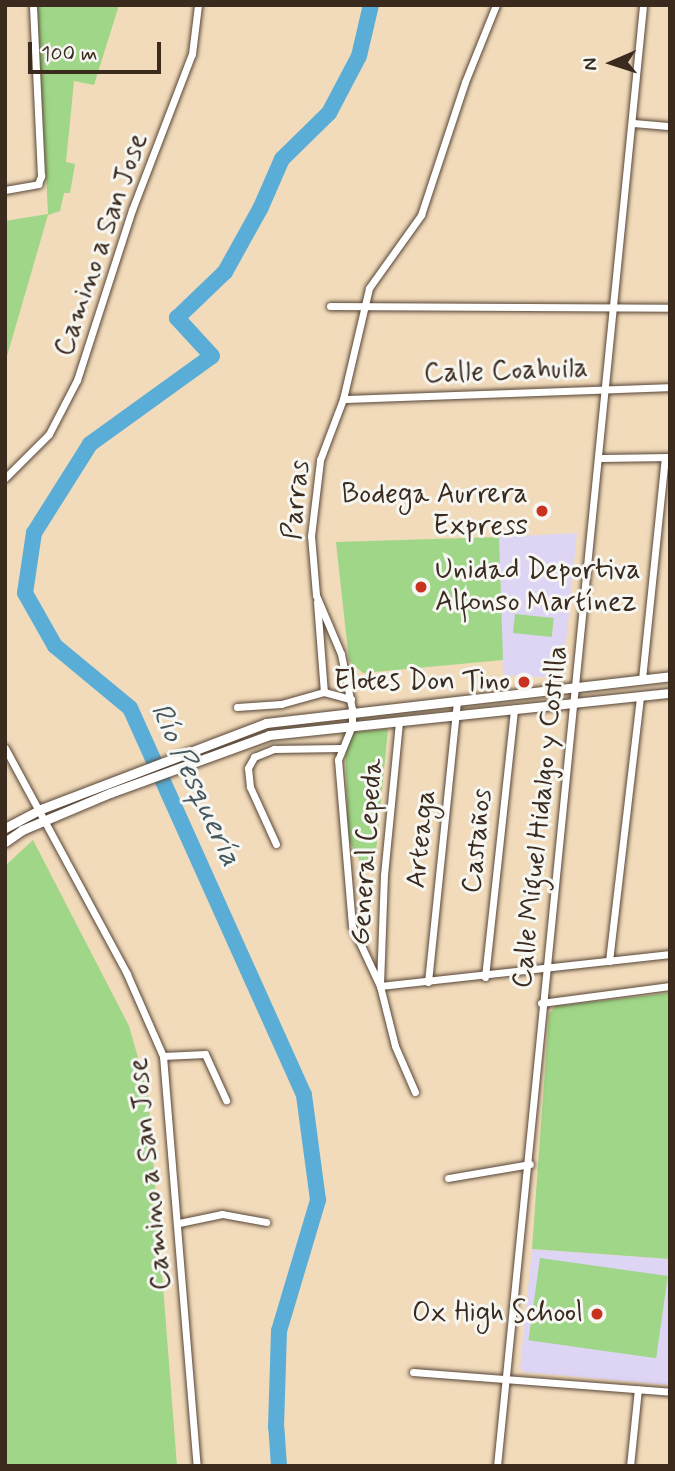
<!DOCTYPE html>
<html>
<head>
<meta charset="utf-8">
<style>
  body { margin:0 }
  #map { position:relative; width:675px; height:1471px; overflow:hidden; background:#f2dbbb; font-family:Mynerve,sans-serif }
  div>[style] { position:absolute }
  .built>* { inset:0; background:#ded5f5 }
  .green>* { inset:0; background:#9fd687; transform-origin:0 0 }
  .river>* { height:16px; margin:-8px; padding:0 8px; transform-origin:8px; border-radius:8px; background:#5aadd6 }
  .roads { filter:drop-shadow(0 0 2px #564536) drop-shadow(0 0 2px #564536) }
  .minor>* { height:7px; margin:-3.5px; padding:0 3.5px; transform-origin:3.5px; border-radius:3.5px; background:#fff }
  .tertiary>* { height:9px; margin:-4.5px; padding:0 4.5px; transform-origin:4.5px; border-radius:4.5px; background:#fff }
  .dots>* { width:19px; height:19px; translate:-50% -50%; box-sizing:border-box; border:4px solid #f6f6f2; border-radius:50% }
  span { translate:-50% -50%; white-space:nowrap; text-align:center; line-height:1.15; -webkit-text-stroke:6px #f6f6f2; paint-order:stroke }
  .street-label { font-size:28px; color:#3b2a1e }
  .poi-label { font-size:28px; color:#3b2a1e }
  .right { translate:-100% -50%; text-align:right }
  .left { translate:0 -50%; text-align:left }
  .water-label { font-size:30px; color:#46585e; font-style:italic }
  .frame { position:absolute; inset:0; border:7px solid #3b2a1e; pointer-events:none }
  .north { position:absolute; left:577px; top:28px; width:70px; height:70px; -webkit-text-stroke:5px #f6f6f2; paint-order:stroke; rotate:267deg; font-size:19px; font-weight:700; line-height:28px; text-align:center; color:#3b2a1e }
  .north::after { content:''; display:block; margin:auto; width:24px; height:32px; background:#3b2a1e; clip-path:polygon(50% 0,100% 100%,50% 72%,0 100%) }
  .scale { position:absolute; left:28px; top:42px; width:133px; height:32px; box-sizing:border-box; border:4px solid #3b2a1e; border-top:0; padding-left:9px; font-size:21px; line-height:24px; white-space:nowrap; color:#3b2a1e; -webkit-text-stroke:5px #f6f6f2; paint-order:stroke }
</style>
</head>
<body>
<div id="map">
  <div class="built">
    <div style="clip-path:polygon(577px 533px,563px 673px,558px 678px,503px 675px,499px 537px)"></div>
    <div style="clip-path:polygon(532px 1249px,670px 1259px,670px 1385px,523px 1372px,520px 1368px)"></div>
  </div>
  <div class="green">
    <div style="clip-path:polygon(37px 5px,119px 5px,94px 85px,74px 81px,66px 162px,75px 164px,70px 193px,64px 193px,60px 211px,48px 215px,5px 363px,5px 221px,48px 214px)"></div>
    <div style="clip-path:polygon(499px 537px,503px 660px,363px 673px,349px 661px,336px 542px)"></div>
    <div style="left:515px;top:614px;width:39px;height:19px;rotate:6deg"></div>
    <div style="clip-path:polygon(388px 729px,374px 872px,365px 871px,348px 838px,345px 733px)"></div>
    <div style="clip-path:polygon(33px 840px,129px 1026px,148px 1093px,177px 1466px,5px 1466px,5px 866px)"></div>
    <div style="clip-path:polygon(670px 993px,670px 1259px,532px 1249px,549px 1014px,555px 1006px)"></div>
    <div style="left:540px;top:1258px;width:129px;height:83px;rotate:8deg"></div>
  </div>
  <div class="river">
    <div style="left:279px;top:1466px;width:39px;rotate:-94deg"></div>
    <div style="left:276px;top:1427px;width:96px;rotate:-88.2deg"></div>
    <div style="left:279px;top:1331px;width:137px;rotate:-73.4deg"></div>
    <div style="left:318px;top:1200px;width:106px;rotate:-97.6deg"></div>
    <div style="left:304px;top:1095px;width:424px;rotate:-114.2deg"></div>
    <div style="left:130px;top:708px;width:97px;rotate:-140.4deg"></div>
    <div style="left:55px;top:646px;width:61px;rotate:-119.5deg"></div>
    <div style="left:25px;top:593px;width:61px;rotate:-81.5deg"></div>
    <div style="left:34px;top:533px;width:105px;rotate:-57.8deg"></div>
    <div style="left:90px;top:444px;width:150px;rotate:-35.8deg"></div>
    <div style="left:212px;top:356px;width:52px;rotate:-132.6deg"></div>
    <div style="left:177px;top:318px;width:66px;rotate:-43.8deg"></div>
    <div style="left:225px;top:272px;width:74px;rotate:-61deg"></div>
    <div style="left:261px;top:207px;width:52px;rotate:-66.4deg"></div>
    <div style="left:282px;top:159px;width:66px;rotate:-44.4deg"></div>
    <div style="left:329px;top:113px;width:64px;rotate:-62.2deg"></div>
    <div style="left:359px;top:56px;width:52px;rotate:-76.8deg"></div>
  </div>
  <div class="roads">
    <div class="minor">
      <div style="left:634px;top:123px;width:36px;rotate:5deg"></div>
      <div style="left:5px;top:190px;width:34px;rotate:-10deg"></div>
      <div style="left:38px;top:184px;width:9px;rotate:-69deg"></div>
      <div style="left:41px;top:176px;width:171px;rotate:-92.7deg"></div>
      <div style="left:330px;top:306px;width:340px;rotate:0.3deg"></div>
      <div style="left:343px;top:399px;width:327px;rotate:-2.1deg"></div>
      <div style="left:601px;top:458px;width:69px;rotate:-0.8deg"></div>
      <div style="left:5px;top:478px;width:62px;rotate:-45deg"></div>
      <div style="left:49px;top:434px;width:61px;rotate:-62.6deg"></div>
      <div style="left:77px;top:380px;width:179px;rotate:-72.1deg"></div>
      <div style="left:132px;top:210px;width:167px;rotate:-69deg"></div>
      <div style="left:192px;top:54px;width:49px;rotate:-83deg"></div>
      <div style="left:317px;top:602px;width:90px;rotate:85.6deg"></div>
      <div style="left:642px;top:679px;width:223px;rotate:-84.1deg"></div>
      <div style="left:237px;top:707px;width:44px;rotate:-3.9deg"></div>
      <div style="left:281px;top:704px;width:45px;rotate:-15.6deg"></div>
      <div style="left:324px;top:692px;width:28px;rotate:15deg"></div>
      <div style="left:399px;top:722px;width:154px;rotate:95.6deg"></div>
      <div style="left:384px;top:875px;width:111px;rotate:92.1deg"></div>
      <div style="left:380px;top:986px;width:292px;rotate:-6.3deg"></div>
      <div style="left:5px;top:748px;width:257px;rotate:61.6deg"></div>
      <div style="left:127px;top:974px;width:90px;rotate:66.3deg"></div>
      <div style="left:163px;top:1056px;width:411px;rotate:85.3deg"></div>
      <div style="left:276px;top:844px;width:63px;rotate:-114.5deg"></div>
      <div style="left:250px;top:787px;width:19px;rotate:-96deg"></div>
      <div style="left:248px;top:768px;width:13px;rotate:-61deg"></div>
      <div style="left:254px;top:757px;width:22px;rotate:-22deg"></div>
      <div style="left:274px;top:749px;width:67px;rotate:-0.9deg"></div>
      <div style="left:609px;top:961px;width:266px;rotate:-83.3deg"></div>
      <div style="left:485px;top:977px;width:270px;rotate:-83.8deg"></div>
      <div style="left:428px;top:982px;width:283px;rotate:-84.1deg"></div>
      <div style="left:541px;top:1003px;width:130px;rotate:-7.5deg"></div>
      <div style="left:163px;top:1056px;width:42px;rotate:-2.7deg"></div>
      <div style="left:205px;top:1054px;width:51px;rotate:65.5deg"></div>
      <div style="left:415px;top:1092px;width:50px;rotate:-113.5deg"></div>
      <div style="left:395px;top:1046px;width:62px;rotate:-104deg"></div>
      <div style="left:380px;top:986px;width:66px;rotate:-115deg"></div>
      <div style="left:352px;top:926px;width:167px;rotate:-94.8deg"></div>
      <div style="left:338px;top:760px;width:38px;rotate:-68deg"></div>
      <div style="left:352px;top:725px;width:16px;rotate:-90deg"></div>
      <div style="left:352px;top:709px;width:56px;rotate:-101.3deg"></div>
      <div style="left:341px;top:654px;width:64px;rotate:-113deg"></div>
      <div style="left:316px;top:595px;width:59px;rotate:-94.8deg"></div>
      <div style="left:311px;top:536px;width:77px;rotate:-83.2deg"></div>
      <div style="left:320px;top:460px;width:65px;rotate:-69.3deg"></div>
      <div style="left:343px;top:399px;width:114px;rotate:-76.8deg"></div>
      <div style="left:369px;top:288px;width:90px;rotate:-54.5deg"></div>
      <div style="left:421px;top:215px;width:140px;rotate:-71.7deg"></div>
      <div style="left:465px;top:82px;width:83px;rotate:-68.1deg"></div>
      <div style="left:448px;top:1178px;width:83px;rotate:-9.7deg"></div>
      <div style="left:179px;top:1223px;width:44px;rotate:-11.8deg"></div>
      <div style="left:222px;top:1214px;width:45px;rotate:10.3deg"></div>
      <div style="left:413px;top:1372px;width:258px;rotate:4.4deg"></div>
      <div style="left:497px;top:1466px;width:1468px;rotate:-84.29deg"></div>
      <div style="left:630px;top:1466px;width:77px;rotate:-84.1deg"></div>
    </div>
    <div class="tertiary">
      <div style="left:5px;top:828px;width:41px;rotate:-27.8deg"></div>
      <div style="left:41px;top:809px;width:241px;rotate:-20.9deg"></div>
      <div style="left:266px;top:723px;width:407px;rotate:-6.6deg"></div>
      <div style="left:5px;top:842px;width:21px;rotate:-35deg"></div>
      <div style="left:22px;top:830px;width:95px;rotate:-22.8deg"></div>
      <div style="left:110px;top:793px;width:169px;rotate:-20deg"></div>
      <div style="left:269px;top:735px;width:403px;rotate:-6deg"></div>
    </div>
  </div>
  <div class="dots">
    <div style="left:542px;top:511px;background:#c8321e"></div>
    <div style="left:421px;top:587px;background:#c8321e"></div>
    <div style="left:524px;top:682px;background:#c8321e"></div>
    <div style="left:597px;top:1314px;background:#c8321e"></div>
  </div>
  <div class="street-label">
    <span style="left:102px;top:245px;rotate:-71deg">Camino a San Jose</span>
    <span style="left:506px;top:372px;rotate:-2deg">Calle Coahuila</span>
    <span style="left:297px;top:500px;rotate:-84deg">Parras</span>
    <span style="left:541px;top:817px;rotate:-84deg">Calle Miguel Hidalgo y Costilla</span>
    <span style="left:422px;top:839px;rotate:-84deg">Arteaga</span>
    <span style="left:478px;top:841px;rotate:-84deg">Castaños</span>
    <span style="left:368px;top:852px;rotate:-86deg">General Cepeda</span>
    <span style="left:151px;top:1174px;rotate:-96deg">Camino a San Jose</span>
  </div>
  <div class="poi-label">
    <span class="right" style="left:528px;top:511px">Bodega Aurrera<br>Express</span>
    <span class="left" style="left:435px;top:587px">Unidad Deportiva<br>Alfonso Martínez</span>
    <span class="right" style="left:510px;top:682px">Elotes Don Tino</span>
    <span class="right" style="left:583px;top:1314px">Ox High School</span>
  </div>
  <div class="water-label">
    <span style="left:195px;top:785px;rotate:65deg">Río Pesquería</span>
  </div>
  <div class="frame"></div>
  <div class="north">N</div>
  <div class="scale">100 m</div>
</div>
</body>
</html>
